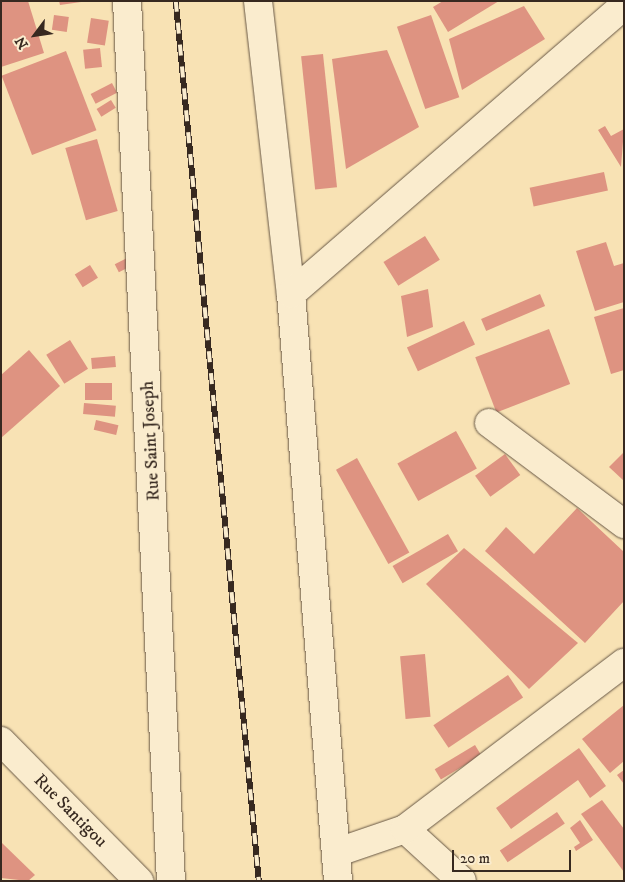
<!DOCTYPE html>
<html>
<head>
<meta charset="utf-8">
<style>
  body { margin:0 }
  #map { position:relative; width:625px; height:882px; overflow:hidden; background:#f8e2b4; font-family:"IM FELL DW Pica",serif }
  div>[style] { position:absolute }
  .building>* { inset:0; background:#de9381; transform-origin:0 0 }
  .roads { filter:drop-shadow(0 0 1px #675745) drop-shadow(0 0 1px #675745) }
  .minor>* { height:28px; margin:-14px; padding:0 14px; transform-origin:14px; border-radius:14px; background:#faecce }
  .rail>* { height:5.5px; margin-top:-2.75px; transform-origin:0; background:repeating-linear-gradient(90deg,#faecce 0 11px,#372920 0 22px); box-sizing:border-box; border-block:1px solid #372920 }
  span { translate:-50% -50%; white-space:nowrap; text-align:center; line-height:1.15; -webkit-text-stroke:4.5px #faecce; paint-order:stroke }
  .street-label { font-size:18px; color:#372920 }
  .frame { position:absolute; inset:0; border:2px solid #372920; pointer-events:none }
  .north { position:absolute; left:10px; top:10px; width:50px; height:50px; -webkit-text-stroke:4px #faecce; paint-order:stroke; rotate:239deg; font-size:14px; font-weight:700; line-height:20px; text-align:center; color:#372920 }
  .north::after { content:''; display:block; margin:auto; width:18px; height:22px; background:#372920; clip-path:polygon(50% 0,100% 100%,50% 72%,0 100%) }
  .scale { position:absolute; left:452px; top:850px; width:119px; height:22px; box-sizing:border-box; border:2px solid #372920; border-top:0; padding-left:6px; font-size:15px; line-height:18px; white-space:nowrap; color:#372920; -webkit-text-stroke:4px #faecce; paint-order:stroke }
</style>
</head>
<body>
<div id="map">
  <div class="building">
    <div style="clip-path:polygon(1px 1px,28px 1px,44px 53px,1px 67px)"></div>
    <div style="clip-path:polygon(59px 1px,80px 1px,81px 2px,60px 5px)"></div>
    <div style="clip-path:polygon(443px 1px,499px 1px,448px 32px,433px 7px)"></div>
    <div style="clip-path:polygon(524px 6px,545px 39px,462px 90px,449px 39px)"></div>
    <div style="left:54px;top:15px;width:15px;height:15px;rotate:8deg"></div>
    <div style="left:431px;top:15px;width:87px;height:36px;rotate:71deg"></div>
    <div style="left:91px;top:18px;width:18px;height:25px;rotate:9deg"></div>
    <div style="left:100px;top:48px;width:19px;height:17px;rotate:84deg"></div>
    <div style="clip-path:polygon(387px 50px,419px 127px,346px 169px,332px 59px)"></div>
    <div style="left:66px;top:51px;width:85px;height:69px;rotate:69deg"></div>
    <div style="left:323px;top:54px;width:134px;height:22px;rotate:84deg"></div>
    <div style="left:112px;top:83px;width:11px;height:24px;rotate:63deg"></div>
    <div style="left:111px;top:100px;width:9px;height:17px;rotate:58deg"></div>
    <div style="clip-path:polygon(605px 126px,611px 136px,624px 129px,621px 167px,598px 130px)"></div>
    <div style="left:97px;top:139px;width:75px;height:33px;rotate:74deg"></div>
    <div style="left:604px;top:172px;width:19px;height:76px;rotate:78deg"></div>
    <div style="left:425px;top:236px;width:28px;height:49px;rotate:58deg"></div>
    <div style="clip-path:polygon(606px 242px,614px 266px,624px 263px,624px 302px,595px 311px,576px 251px)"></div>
    <div style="left:129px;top:257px;width:9px;height:16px;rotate:63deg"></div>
    <div style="left:90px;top:265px;width:15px;height:18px;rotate:58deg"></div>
    <div style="clip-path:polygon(428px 289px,433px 327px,407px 337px,401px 296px)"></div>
    <div style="left:540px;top:294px;width:13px;height:64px;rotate:67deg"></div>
    <div style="clip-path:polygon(624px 308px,624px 370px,611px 374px,594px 317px)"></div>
    <div style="left:464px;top:321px;width:26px;height:63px;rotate:65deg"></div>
    <div style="left:549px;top:329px;width:59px;height:79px;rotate:69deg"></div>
    <div style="left:70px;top:340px;width:34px;height:28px;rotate:58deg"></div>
    <div style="clip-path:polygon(29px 350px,60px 386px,1px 438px,1px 375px)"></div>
    <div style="left:115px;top:356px;width:11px;height:24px;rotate:85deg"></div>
    <div style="left:112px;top:383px;width:17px;height:27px;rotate:90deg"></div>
    <div style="left:84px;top:403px;width:32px;height:11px;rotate:5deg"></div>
    <div style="left:96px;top:420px;width:23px;height:10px;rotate:13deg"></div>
    <div style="left:456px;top:431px;width:43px;height:67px;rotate:61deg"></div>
    <div style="clip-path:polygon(624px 452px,624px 481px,609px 467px)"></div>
    <div style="left:505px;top:454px;width:26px;height:37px;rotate:54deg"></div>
    <div style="left:357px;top:458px;width:108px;height:24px;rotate:61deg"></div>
    <div style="clip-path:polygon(577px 508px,624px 552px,624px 601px,585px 643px,485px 551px,506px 527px,534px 554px)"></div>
    <div style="left:448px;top:534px;width:20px;height:64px;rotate:60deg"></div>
    <div style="clip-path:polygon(464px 548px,578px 643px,529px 689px,426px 584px)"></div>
    <div style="left:425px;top:654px;width:63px;height:25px;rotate:85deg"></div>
    <div style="left:508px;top:675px;width:27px;height:90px;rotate:56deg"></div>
    <div style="clip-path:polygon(624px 705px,624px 761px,610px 773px,582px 739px)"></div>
    <div style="left:475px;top:745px;width:12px;height:47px;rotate:59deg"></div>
    <div style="clip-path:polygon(579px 748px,606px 786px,590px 798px,578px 780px,511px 829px,496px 808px)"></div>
    <div style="clip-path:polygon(624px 770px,624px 784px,617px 775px)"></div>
    <div style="clip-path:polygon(602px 800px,624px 829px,624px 872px,581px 814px)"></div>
    <div style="left:557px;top:812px;width:14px;height:69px;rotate:56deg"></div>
    <div style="clip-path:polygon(580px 820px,593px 840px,576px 851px,574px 847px,580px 843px,570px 828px)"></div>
    <div style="clip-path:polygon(1px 842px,35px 875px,28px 881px,1px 878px)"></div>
  </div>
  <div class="roads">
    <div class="minor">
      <div style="left:127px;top:1px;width:881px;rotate:87.14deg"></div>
      <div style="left:258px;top:1px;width:295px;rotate:83.6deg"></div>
      <div style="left:291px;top:294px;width:589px;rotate:85.42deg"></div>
      <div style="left:291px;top:294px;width:440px;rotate:-40.9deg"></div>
      <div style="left:489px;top:423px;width:169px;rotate:36.8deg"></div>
      <div style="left:1px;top:741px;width:197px;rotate:45.4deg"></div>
      <div style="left:405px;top:829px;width:77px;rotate:42.4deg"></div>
      <div style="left:338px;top:852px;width:71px;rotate:-18.9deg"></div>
      <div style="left:405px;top:829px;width:275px;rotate:-37.2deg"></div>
    </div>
  </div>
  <div class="rail">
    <div style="left:176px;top:1px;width:884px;rotate:84.61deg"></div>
  </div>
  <div class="street-label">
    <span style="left:151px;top:441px;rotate:-93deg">Rue Saint Joseph</span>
    <span style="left:70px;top:811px;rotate:45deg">Rue Santigou</span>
  </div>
  <div class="frame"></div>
  <div class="north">N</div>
  <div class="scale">20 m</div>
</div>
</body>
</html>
